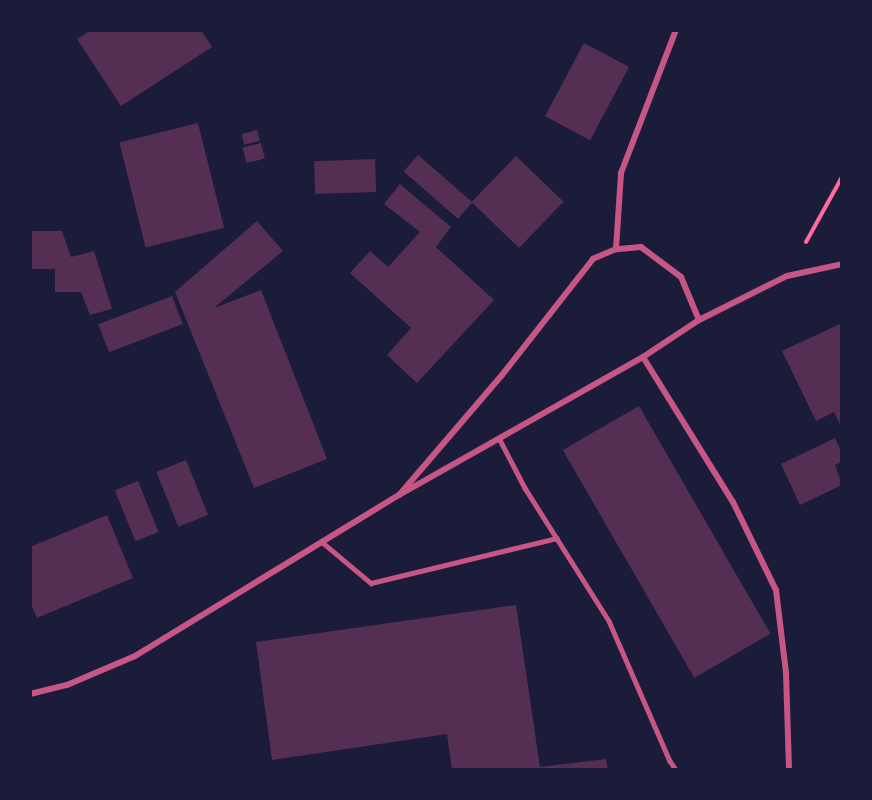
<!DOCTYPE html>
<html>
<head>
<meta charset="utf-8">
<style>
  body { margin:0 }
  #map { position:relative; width:872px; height:800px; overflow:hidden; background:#1b1b3a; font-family:"Source Serif 4",serif }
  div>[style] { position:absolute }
  .building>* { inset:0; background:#542f53; transform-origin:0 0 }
  .path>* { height:4px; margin:-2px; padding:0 2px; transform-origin:2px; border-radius:2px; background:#ff6b9d }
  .service>* { height:4.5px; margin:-2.25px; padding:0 2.25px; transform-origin:2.25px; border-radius:2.25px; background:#c65784 }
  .minor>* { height:6px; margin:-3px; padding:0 3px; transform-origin:3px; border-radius:3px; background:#c65784 }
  span { translate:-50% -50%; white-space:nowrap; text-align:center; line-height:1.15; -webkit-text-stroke:6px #1b1b3a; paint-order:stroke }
  .frame { position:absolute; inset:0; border:32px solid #1b1b3a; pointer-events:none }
</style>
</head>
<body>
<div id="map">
  <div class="building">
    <div style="clip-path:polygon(91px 30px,201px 30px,212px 47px,121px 106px,77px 39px)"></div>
    <div style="left:584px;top:43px;width:51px;height:83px;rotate:28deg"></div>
    <div style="left:198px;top:123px;width:108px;height:81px;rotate:76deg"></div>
    <div style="left:257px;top:130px;width:11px;height:16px;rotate:75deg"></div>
    <div style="left:261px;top:143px;width:16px;height:19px;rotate:76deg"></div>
    <div style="left:418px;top:155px;width:72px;height:22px;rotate:41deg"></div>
    <div style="left:516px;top:156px;width:66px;height:64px;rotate:44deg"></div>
    <div style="left:375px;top:159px;width:33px;height:61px;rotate:88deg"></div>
    <div style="clip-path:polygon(400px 184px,451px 227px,436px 247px,494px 300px,417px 383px,387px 355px,411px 328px,350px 273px,370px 251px,388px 267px,420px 232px,384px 204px)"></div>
    <div style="clip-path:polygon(257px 221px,283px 251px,214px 308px,261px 290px,327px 459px,254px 488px,175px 292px)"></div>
    <div style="clip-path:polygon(30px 231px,62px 231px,71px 257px,94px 251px,112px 309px,90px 315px,81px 292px,55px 292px,55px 269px,30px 269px)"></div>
    <div style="left:172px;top:296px;width:30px;height:79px;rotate:69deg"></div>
    <div style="clip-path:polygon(842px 323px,842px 429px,834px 412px,816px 421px,782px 351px)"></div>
    <div style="left:639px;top:406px;width:263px;height:88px;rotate:60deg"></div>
    <div style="clip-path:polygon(835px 438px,842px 453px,842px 462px,835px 465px,842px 485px,800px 505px,781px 464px)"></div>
    <div style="left:186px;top:460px;width:59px;height:32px;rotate:68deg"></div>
    <div style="left:138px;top:481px;width:55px;height:25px;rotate:68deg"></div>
    <div style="clip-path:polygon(107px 515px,133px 578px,37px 618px,30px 602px,30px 547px)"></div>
    <div style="clip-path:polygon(516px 605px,540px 767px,606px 759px,608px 770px,452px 770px,447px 734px,272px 760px,256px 642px)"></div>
  </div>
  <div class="path">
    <div style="left:806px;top:242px;width:74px;rotate:-61deg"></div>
  </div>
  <div class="service">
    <div style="left:499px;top:438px;width:56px;rotate:62.5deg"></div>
    <div style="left:525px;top:488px;width:157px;rotate:57.7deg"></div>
    <div style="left:609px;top:621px;width:153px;rotate:66.5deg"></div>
    <div style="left:670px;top:761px;width:11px;rotate:56deg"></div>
    <div style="left:322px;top:542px;width:64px;rotate:39.9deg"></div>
    <div style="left:371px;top:583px;width:191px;rotate:-13.6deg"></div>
  </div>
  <div class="minor">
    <div style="left:616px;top:249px;width:76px;rotate:-86.2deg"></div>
    <div style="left:621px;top:173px;width:153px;rotate:-69deg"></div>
    <div style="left:699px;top:320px;width:98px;rotate:-26.6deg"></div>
    <div style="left:787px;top:276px;width:56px;rotate:-12.3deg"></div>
    <div style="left:643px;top:357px;width:171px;rotate:58.2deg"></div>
    <div style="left:733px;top:502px;width:98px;rotate:64deg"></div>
    <div style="left:776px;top:590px;width:84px;rotate:83.1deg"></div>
    <div style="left:786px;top:673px;width:97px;rotate:88.2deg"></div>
    <div style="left:30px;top:694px;width:38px;rotate:-14deg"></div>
    <div style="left:67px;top:685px;width:74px;rotate:-23.1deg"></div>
    <div style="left:135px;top:656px;width:309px;rotate:-31.4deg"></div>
    <div style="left:399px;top:495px;width:280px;rotate:-29.5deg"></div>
    <div style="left:643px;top:357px;width:67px;rotate:-33.5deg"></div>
    <div style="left:699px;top:320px;width:47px;rotate:-112.7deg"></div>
    <div style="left:681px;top:277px;width:50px;rotate:-143.1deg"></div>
    <div style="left:641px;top:247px;width:25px;rotate:175deg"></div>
    <div style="left:616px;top:249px;width:25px;rotate:157deg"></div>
    <div style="left:593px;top:259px;width:147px;rotate:128.1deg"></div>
    <div style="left:502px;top:375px;width:158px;rotate:130.6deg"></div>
  </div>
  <div class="frame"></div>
</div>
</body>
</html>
